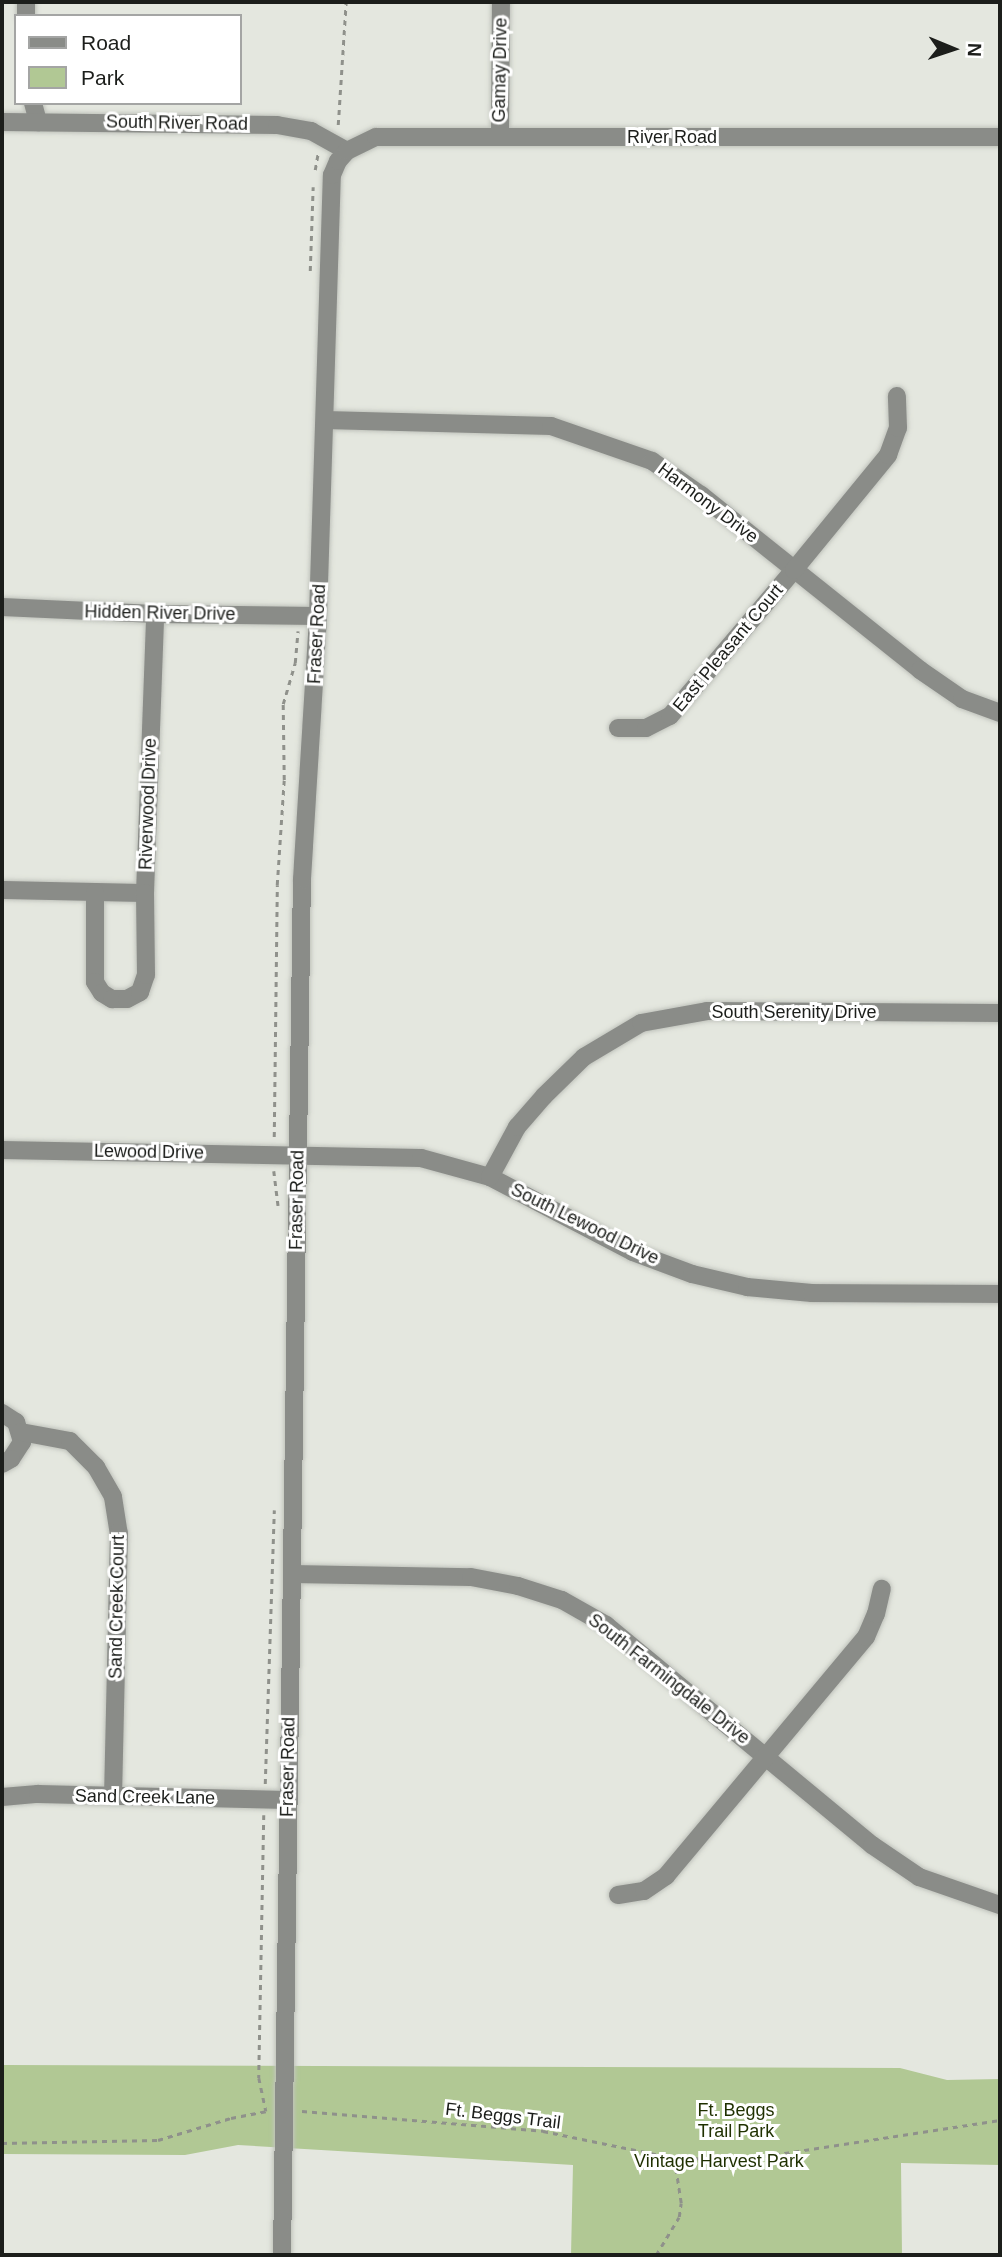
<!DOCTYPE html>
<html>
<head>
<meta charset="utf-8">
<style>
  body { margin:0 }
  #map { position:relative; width:1002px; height:2257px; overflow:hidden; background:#e4e7df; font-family:Arial,sans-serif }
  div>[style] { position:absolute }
  .green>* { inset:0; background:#b1c894 }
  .path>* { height:2.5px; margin-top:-1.25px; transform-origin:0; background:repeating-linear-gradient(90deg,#8f918b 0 5px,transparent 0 10px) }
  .roads { filter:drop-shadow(0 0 2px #c0c3bc) drop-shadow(0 0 2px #c0c3bc) }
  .minor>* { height:18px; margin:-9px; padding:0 9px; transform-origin:9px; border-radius:9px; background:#8a8c88 }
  span { translate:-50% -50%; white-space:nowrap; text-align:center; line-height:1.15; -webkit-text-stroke:6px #fff; paint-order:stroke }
  .street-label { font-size:18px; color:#1c1e1b }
  .park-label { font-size:18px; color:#1f3000 }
  .frame { position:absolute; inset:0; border:4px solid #1c1e1b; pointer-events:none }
  .legend { position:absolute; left:14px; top:14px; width:228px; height:91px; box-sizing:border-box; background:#fff; border:2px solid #a4a5a4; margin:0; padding:9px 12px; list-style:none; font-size:21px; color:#1c1e1b }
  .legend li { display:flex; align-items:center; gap:14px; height:35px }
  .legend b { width:35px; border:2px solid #a4a5a4 }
  .north { position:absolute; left:918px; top:14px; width:70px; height:70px; -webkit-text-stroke:5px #fff; paint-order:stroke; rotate:92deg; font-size:19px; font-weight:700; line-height:28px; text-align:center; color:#1c1e1b }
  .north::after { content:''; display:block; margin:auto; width:24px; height:32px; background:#1c1e1b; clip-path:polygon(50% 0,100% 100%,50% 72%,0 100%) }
</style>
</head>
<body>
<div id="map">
  <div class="green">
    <div style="clip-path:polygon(2px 2065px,900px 2068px,947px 2080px,1000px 2079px,1000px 2165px,901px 2163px,902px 2255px,571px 2255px,573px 2165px,238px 2145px,185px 2155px,2px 2154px)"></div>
  </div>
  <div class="path">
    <div style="left:338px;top:125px;width:123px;rotate:-86.3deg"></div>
    <div style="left:315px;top:170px;width:17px;rotate:-80deg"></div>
    <div style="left:310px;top:271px;width:84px;rotate:-88deg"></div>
    <div style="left:274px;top:1137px;width:252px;rotate:-89.3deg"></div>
    <div style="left:277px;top:885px;width:105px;rotate:-86.2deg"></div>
    <div style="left:284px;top:780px;width:76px;rotate:-90.8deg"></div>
    <div style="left:283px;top:704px;width:43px;rotate:-73.7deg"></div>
    <div style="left:295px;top:663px;width:32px;rotate:-85deg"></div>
    <div style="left:274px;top:1171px;width:35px;rotate:83deg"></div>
    <div style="left:265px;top:1784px;width:274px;rotate:-88.1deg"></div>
    <div style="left:264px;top:1815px;width:263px;rotate:91.1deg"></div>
    <div style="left:259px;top:2078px;width:34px;rotate:78deg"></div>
    <div style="left:302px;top:2111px;width:242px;rotate:4.7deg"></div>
    <div style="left:543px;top:2131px;width:134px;rotate:11.6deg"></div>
    <div style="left:674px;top:2158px;width:71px;rotate:0.8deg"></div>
    <div style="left:745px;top:2159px;width:258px;rotate:-8.7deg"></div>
    <div style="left:2px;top:2143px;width:156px;rotate:-1.1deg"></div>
    <div style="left:158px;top:2140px;width:76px;rotate:-16.8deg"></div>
    <div style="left:231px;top:2118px;width:37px;rotate:-11deg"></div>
    <div style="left:656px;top:2255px;width:44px;rotate:-58.8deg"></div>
    <div style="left:679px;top:2217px;width:14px;rotate:-82deg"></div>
    <div style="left:681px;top:2203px;width:46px;rotate:-98.8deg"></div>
  </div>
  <div class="roads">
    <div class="minor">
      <div style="left:26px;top:16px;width:14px;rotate:-90deg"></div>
      <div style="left:33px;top:103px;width:20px;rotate:75deg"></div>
      <div style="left:2px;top:122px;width:275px;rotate:0.6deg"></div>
      <div style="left:277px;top:125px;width:35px;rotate:10deg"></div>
      <div style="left:311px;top:131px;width:41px;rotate:29.1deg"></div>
      <div style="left:500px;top:137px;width:135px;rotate:-89.6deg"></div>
      <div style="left:325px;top:420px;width:226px;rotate:1.5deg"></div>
      <div style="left:551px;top:426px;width:107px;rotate:19.1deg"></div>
      <div style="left:652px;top:461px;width:60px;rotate:34.8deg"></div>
      <div style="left:701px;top:495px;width:280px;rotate:38.6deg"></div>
      <div style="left:920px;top:670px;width:51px;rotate:34.6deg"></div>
      <div style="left:962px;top:699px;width:40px;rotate:20.2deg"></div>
      <div style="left:2px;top:607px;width:153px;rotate:2.6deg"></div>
      <div style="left:155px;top:614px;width:163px;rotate:0.7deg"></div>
      <div style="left:618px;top:728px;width:28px"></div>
      <div style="left:646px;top:728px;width:27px;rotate:-27deg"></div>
      <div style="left:670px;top:716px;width:192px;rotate:-49.7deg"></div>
      <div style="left:794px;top:570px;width:149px;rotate:-50.7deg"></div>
      <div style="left:888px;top:455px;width:29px;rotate:-70deg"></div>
      <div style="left:898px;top:428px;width:32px;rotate:-92deg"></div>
      <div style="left:2px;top:890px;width:143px;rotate:1.2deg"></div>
      <div style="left:145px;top:893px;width:279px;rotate:-87.9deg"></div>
      <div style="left:95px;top:892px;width:90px;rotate:90deg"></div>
      <div style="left:95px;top:982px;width:13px;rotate:58deg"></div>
      <div style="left:102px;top:993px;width:12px;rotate:31deg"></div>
      <div style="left:112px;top:999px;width:15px"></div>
      <div style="left:127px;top:999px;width:15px;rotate:-28deg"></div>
      <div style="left:140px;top:992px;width:18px;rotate:-71deg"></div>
      <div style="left:146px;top:975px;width:82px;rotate:-90.7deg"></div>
      <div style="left:2px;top:1150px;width:419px;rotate:1.1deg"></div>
      <div style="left:421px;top:1158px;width:72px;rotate:15.4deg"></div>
      <div style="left:490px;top:1177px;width:161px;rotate:27.7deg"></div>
      <div style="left:633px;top:1252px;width:63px;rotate:20.4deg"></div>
      <div style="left:692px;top:1274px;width:57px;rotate:13.3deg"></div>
      <div style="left:747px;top:1287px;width:65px;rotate:5.3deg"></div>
      <div style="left:812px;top:1293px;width:188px;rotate:0.3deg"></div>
      <div style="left:490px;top:1177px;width:57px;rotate:-61.6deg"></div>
      <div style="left:517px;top:1127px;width:41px;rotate:-48.9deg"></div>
      <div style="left:544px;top:1096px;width:56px;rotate:-44.3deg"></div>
      <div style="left:584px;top:1057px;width:66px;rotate:-30.8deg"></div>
      <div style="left:641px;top:1023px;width:67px;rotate:-10.3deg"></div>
      <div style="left:707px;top:1011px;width:293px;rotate:0.4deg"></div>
      <div style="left:2px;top:1413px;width:17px;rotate:33deg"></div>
      <div style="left:16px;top:1422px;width:21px;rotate:73deg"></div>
      <div style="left:22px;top:1442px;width:20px;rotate:123deg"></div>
      <div style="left:11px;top:1459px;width:10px;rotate:151deg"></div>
      <div style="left:21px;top:1432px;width:50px;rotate:10.4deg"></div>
      <div style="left:70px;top:1441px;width:37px;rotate:45deg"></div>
      <div style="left:96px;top:1467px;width:34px;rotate:60deg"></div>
      <div style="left:113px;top:1497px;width:36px;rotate:81deg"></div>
      <div style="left:119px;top:1533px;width:263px;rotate:91.3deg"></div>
      <div style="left:292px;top:1574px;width:179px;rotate:1deg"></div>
      <div style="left:471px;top:1577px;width:48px;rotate:10.8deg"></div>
      <div style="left:518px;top:1586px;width:46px;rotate:17.7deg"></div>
      <div style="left:562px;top:1600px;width:51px;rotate:29.6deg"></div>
      <div style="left:606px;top:1625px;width:345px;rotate:39.6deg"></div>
      <div style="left:872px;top:1845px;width:57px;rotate:34.2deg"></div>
      <div style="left:919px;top:1877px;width:86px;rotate:19.1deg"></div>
      <div style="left:2px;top:1797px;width:36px;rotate:-5deg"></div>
      <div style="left:38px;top:1794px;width:249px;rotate:1.4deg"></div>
      <div style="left:618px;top:1895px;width:26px;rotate:-9deg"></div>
      <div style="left:644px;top:1891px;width:27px;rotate:-34deg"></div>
      <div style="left:666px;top:1876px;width:312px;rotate:-50.1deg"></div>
      <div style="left:866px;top:1637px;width:25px;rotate:-67deg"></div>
      <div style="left:876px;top:1614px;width:26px;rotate:-77deg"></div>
      <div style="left:282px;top:2255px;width:1376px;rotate:-89.17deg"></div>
      <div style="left:302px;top:879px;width:263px;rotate:-86.5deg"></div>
      <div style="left:318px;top:616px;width:441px;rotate:-88.2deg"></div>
      <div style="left:332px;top:175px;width:15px;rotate:-67deg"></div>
      <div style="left:338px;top:161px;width:13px;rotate:-48deg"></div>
      <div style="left:347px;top:151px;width:32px;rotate:-26deg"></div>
      <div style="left:376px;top:137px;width:624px"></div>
    </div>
  </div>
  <div class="street-label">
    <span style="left:500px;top:70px;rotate:-89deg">Gamay Drive</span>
    <span style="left:177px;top:123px;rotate:1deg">South River Road</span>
    <span style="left:672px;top:137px">River Road</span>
    <span style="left:708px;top:503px;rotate:37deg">Harmony Drive</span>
    <span style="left:160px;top:613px;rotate:1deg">Hidden River Drive</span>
    <span style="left:317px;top:634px;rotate:-87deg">Fraser Road</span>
    <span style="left:728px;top:648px;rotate:-50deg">East Pleasant Court</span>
    <span style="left:148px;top:804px;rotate:-88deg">Riverwood Drive</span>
    <span style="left:794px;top:1012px">South Serenity Drive</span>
    <span style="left:149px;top:1152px;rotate:1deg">Lewood Drive</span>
    <span style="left:297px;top:1200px;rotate:-89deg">Fraser Road</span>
    <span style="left:585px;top:1224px;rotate:26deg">South Lewood Drive</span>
    <span style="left:117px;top:1607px;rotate:-89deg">Sand Creek Court</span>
    <span style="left:669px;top:1679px;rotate:38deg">South Farmingdale Drive</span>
    <span style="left:288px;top:1767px;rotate:-89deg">Fraser Road</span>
    <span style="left:145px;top:1797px;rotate:1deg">Sand Creek Lane</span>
    <span style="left:503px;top:2116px;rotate:7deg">Ft. Beggs Trail</span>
  </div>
  <div class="park-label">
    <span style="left:736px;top:2121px">Ft. Beggs<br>Trail Park</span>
    <span style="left:719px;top:2161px">Vintage Harvest Park</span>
  </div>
  <div class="frame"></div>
  <ul class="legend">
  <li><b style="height:9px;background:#8a8c88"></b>Road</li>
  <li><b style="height:19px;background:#b1c894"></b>Park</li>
  </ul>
  <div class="north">N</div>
</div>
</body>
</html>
